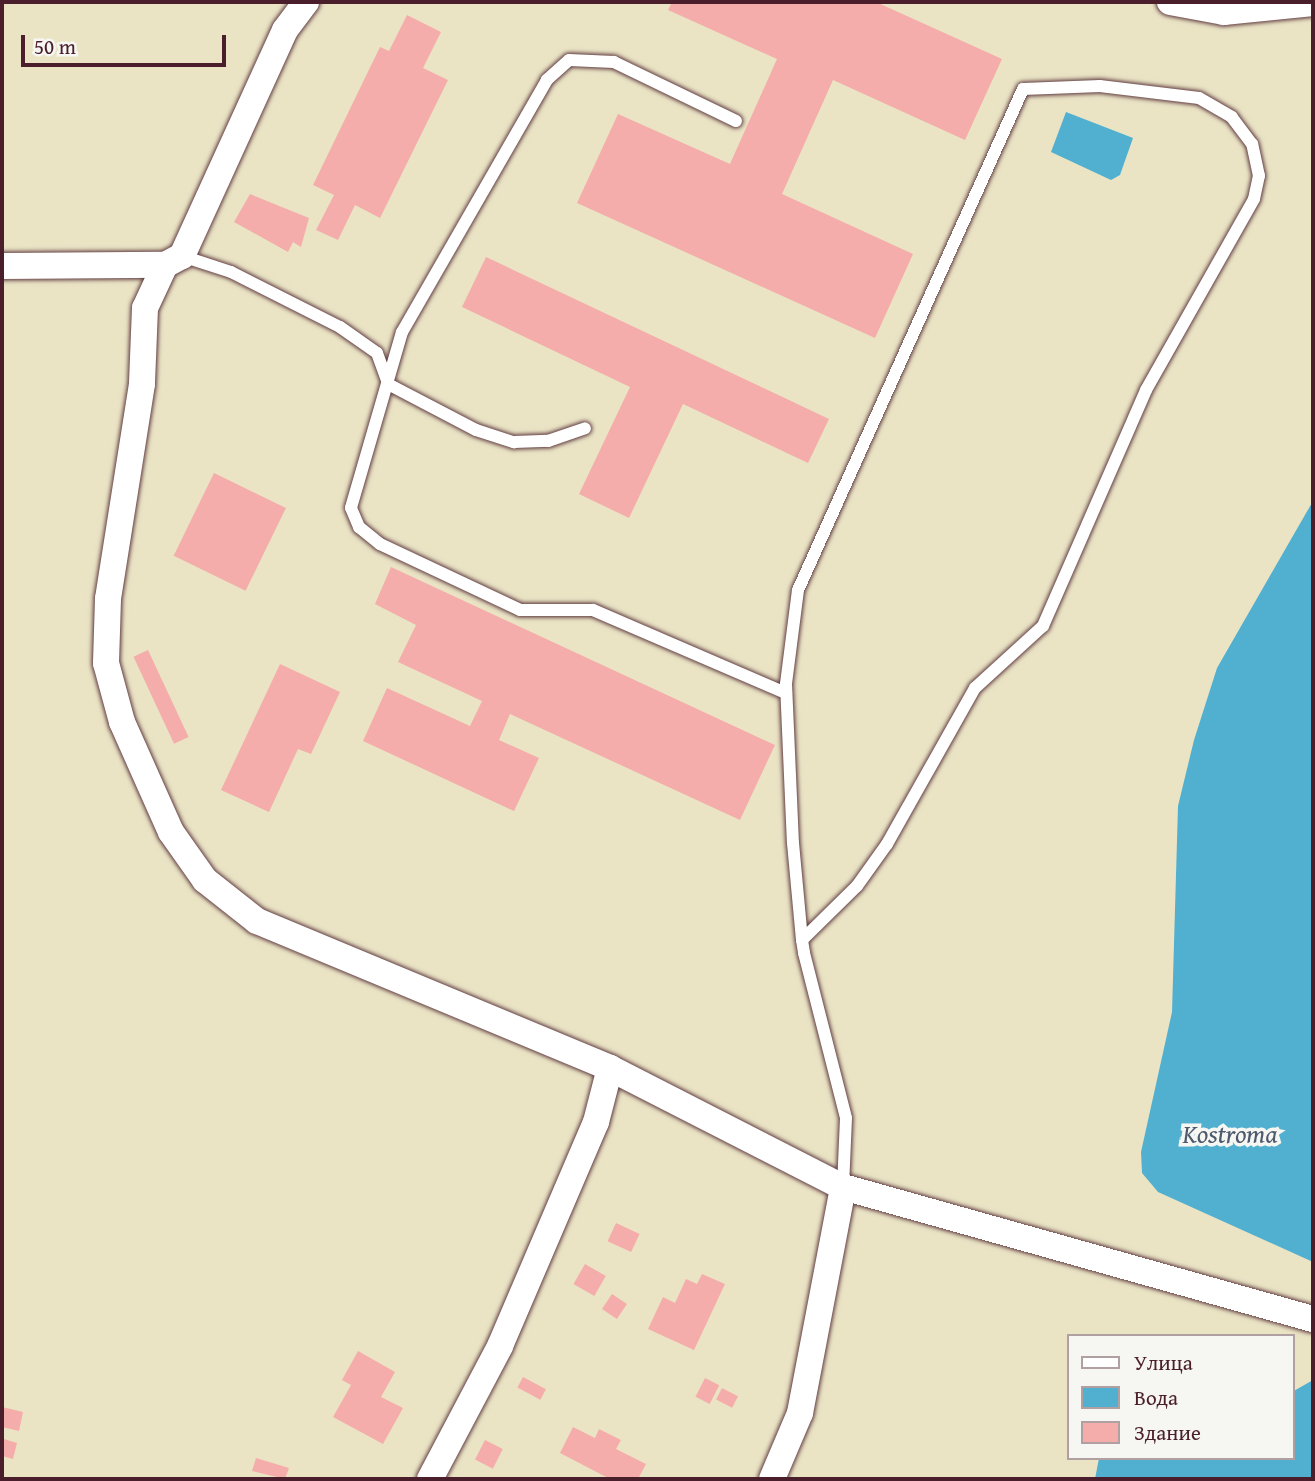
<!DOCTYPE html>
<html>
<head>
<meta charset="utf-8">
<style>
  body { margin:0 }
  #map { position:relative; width:1315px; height:1481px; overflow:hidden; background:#eae4c5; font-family:"Gentium Book Plus",serif }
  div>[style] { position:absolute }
  .water>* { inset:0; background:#51b0d0 }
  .building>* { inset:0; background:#f4adaa; transform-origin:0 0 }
  .roads { filter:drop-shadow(0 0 2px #623d42) drop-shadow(0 0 2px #623d42) }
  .lane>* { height:12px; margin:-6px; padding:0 6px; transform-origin:6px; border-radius:6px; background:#fff }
  .street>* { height:26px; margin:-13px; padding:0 13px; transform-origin:13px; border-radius:13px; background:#fff }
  span { translate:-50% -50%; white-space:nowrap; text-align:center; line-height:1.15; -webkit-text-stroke:7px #f6f6f2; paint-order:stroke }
  .water-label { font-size:26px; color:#4d596d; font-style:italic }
  .frame { position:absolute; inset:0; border:4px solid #4a1f2b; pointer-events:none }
  .legend { position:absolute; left:1067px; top:1334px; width:228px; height:126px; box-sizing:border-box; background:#f6f6f2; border:2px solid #b1a0a2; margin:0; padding:9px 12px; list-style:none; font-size:21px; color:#4a1f2b }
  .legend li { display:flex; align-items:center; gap:14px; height:35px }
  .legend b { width:35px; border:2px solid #b1a0a2 }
  .scale { position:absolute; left:21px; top:35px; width:205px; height:32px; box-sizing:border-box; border:4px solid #4a1f2b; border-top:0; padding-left:9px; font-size:21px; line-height:24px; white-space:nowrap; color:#4a1f2b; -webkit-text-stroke:5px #f6f6f2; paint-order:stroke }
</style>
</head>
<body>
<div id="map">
  <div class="water">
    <div style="clip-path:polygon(1066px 112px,1133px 138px,1120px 175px,1111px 180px,1051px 152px)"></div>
    <div style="clip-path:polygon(1313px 501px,1313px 1262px,1158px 1192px,1142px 1173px,1141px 1152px,1172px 1012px,1178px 806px,1194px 740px,1217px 668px)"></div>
    <div style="clip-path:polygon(1313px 1380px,1313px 1479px,1095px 1479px,1099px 1458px,1292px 1458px,1292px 1392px)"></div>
  </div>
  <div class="building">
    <div style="clip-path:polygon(672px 2px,876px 2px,1002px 59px,965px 140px,833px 80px,782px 194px,913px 254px,875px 338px,577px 203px,618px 114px,730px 164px,777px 59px,668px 10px)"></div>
    <div style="clip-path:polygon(407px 15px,441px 32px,423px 68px,448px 80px,380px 218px,355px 205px,338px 240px,316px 230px,334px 195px,313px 185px,380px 47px,389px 51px)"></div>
    <div style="clip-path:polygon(250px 194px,309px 218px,301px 247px,293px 242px,288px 252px,234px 222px)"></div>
    <div style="clip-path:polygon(486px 257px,829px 419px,808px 463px,683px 404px,629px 518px,579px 494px,630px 387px,462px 307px)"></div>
    <div style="left:214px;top:473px;width:80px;height:92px;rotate:26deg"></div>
    <div style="clip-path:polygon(391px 567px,775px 745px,740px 820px,510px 714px,499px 740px,539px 758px,514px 811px,363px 741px,387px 688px,470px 726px,482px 701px,398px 662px,416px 625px,375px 604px)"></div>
    <div style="left:148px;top:650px;width:96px;height:16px;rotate:65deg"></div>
    <div style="clip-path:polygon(280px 664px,340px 692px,311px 754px,298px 749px,269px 812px,221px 790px)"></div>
    <div style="left:616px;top:1223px;width:26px;height:20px;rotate:25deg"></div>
    <div style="left:585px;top:1264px;width:24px;height:23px;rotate:30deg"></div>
    <div style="clip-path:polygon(702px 1274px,725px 1284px,694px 1350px,648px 1329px,663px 1297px,675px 1303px,686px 1279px,697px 1284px)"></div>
    <div style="left:612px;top:1294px;width:18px;height:18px;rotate:34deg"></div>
    <div style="clip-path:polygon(358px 1351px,395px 1372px,381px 1397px,403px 1408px,383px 1444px,333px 1417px,351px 1385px,342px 1380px)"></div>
    <div style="left:523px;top:1377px;width:26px;height:12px;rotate:28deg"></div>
    <div style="left:705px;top:1378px;width:16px;height:21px;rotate:27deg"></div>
    <div style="left:722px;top:1388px;width:18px;height:13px;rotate:27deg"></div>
    <div style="clip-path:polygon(2px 1407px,23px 1412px,19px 1431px,2px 1427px)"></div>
    <div style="clip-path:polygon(573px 1427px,595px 1438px,599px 1429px,621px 1440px,616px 1449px,646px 1464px,638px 1479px,610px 1479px,560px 1453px)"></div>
    <div style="clip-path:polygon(4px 1439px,17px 1443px,13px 1459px,2px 1456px)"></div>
    <div style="left:485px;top:1440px;width:20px;height:22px;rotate:27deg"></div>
    <div style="clip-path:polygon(256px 1458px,289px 1468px,285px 1479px,252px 1471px)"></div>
  </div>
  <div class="roads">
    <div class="lane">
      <div style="left:736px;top:121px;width:136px;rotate:-154.2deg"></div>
      <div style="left:614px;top:62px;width:45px;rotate:-177.5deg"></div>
      <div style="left:569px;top:60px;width:30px;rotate:138deg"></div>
      <div style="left:547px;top:80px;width:291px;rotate:119.9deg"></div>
      <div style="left:402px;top:332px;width:183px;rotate:106.2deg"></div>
      <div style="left:351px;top:508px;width:21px;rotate:67deg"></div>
      <div style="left:359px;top:527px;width:27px;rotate:39deg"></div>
      <div style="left:380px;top:544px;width:155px;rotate:25.2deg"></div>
      <div style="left:520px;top:610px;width:73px"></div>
      <div style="left:593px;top:610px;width:210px;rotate:23.3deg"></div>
      <div style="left:182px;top:256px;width:52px;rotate:18.1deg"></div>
      <div style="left:231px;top:272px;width:122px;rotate:26.8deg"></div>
      <div style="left:340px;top:327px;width:45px;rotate:35.1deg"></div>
      <div style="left:377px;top:353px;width:33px;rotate:70deg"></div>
      <div style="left:388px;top:384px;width:99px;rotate:27.6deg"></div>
      <div style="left:476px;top:430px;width:40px;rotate:18deg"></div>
      <div style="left:514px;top:442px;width:34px;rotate:-2deg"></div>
      <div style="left:548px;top:441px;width:39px;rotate:-19deg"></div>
      <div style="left:802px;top:940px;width:77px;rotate:-44.5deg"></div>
      <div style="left:857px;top:886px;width:52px;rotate:-54.5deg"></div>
      <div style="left:887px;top:844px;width:179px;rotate:-60.6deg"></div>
      <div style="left:975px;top:688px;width:92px;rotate:-42.4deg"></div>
      <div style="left:1043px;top:626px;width:257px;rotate:-66.4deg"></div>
      <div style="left:1146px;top:390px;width:219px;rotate:-60.5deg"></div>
      <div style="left:1254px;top:199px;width:24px;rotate:-78deg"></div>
      <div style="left:1259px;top:176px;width:33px;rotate:-102deg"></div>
      <div style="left:1252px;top:144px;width:34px;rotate:-127deg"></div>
      <div style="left:1232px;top:117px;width:38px;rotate:-150deg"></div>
      <div style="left:1199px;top:98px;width:100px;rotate:-173.1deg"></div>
      <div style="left:1100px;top:86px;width:77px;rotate:177.8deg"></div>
      <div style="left:1023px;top:89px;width:549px;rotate:114.18deg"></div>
      <div style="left:798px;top:590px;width:95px;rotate:97.3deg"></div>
      <div style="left:786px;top:684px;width:159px;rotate:87.5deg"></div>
      <div style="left:793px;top:843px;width:97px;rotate:84.7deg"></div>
      <div style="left:802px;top:940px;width:13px;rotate:81deg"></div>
      <div style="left:804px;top:953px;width:170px;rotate:75.7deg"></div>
      <div style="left:846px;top:1118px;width:69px;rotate:92.5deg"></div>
    </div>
    <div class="street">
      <div style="left:1170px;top:2px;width:55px;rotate:10.5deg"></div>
      <div style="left:1224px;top:12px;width:89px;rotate:-5.8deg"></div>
      <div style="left:165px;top:265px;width:47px;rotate:114.9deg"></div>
      <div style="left:145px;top:308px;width:76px;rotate:92.3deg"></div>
      <div style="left:142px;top:384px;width:218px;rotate:99deg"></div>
      <div style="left:108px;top:599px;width:64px;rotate:91.8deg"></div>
      <div style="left:106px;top:663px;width:61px;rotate:74.8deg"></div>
      <div style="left:122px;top:722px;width:120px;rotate:66deg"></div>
      <div style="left:171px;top:832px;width:59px;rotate:54.7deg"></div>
      <div style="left:205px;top:880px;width:66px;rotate:38.3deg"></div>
      <div style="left:257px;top:921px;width:382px;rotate:22.6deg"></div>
      <div style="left:610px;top:1068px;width:262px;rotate:27.1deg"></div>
      <div style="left:843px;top:1187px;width:488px;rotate:15.7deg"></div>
      <div style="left:2px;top:266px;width:163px;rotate:-0.4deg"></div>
      <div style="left:165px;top:265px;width:19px;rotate:-28deg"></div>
      <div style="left:182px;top:256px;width:248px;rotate:-65.5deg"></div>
      <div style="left:285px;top:30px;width:35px;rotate:-53deg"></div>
      <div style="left:430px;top:1479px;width:150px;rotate:-62.2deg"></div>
      <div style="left:500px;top:1346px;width:244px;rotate:-66.8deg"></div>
      <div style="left:596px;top:1122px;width:56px;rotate:-75.5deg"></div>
      <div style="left:772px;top:1479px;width:72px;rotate:-67deg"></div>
      <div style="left:800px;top:1413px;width:230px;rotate:-79.2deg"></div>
    </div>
  </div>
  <div class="water-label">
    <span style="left:1230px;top:1134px">Kostroma</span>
  </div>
  <div class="frame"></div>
  <ul class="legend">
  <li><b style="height:9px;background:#fff"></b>Улица</li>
  <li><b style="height:19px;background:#51b0d0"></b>Вода</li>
  <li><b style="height:19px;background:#f4adaa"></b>Здание</li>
  </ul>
  <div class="scale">50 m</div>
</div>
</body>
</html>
